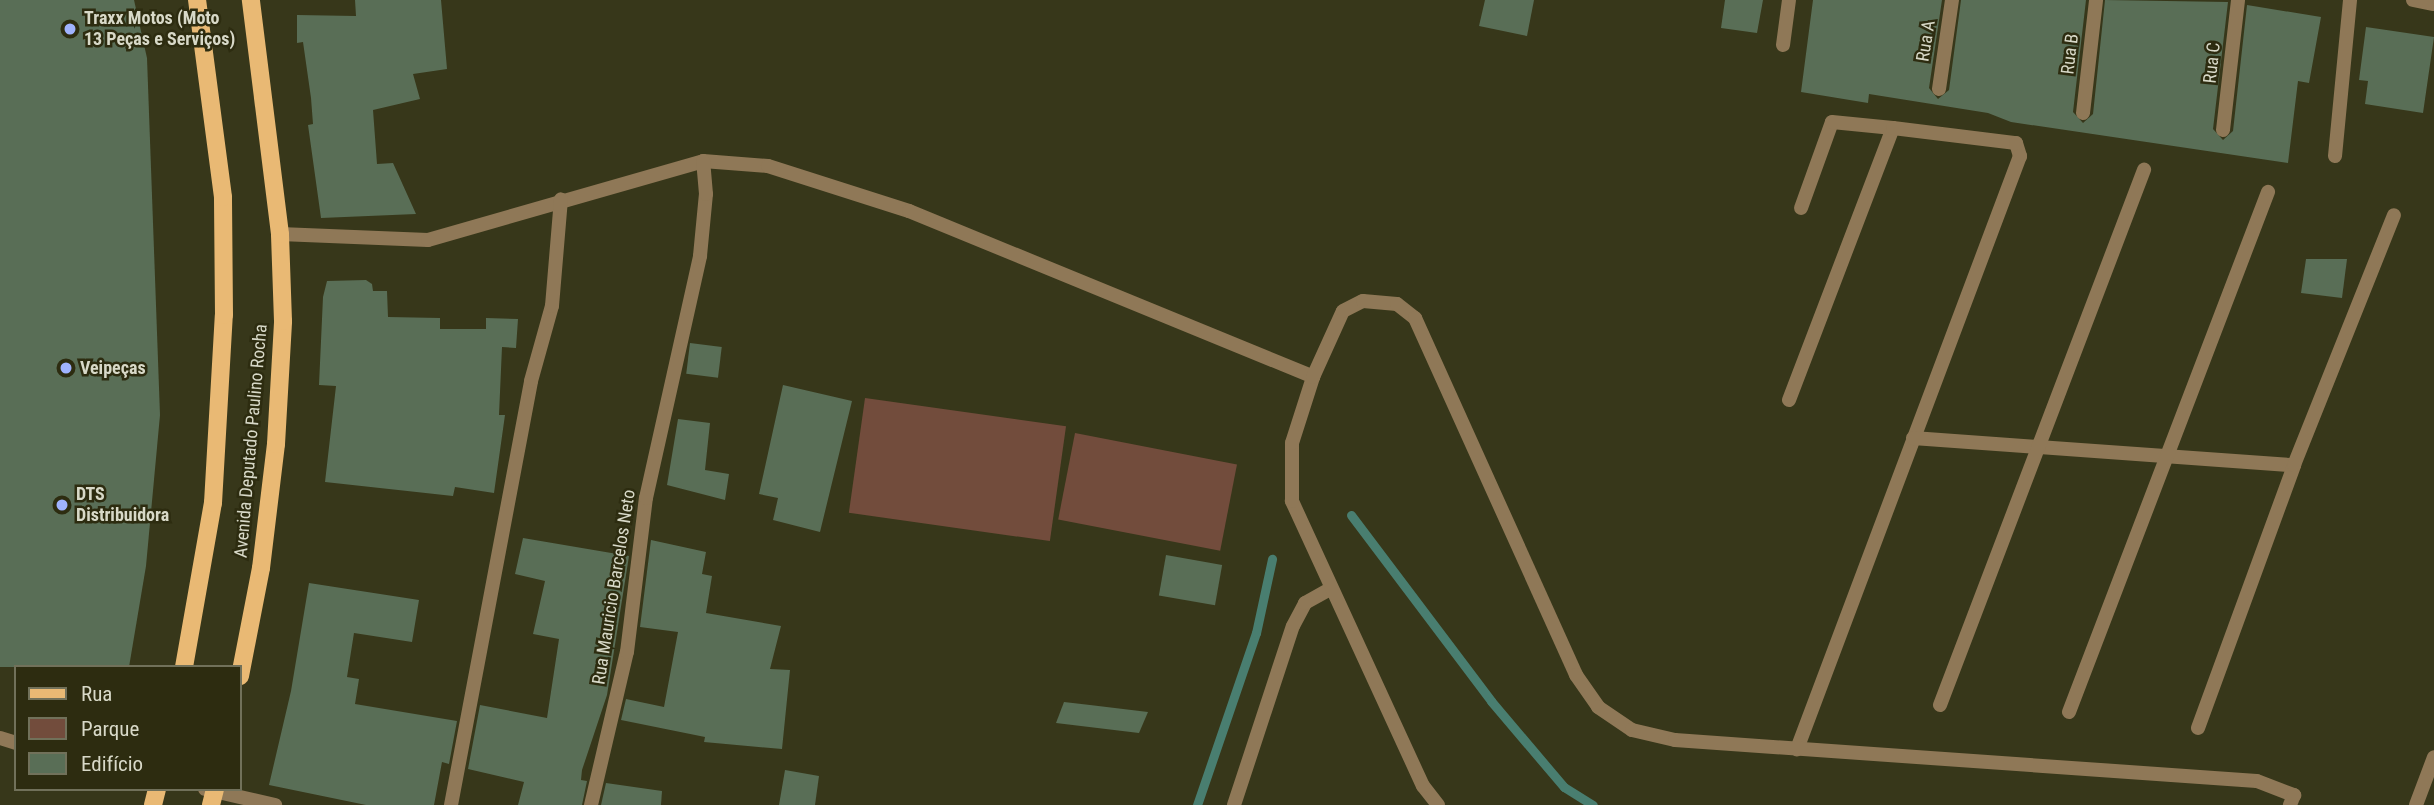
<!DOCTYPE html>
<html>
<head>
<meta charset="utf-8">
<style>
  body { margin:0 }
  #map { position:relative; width:2434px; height:805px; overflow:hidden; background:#37371a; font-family:"Roboto Condensed",sans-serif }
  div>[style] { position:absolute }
  .green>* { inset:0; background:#724c3c; transform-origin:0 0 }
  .stream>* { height:9px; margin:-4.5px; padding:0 4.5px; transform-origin:4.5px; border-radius:4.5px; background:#497e70 }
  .building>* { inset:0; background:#596e56; transform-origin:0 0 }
  .minor>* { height:14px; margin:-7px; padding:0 7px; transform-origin:7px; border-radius:7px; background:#8f7857 }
  .primary>* { height:18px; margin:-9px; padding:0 9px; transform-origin:9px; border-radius:9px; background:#e9b974 }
  .dots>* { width:19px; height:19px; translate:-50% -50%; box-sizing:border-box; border:4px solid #2d2c10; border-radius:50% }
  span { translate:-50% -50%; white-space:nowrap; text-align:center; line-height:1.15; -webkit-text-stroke:5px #2d2c10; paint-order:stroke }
  .poi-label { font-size:18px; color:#d8d9c8; font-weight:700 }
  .left { translate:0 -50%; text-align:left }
  .street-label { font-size:18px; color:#d8d9c8 }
  .legend { position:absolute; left:14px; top:665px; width:228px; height:126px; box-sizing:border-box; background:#2d2c10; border:2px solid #71715a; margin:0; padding:9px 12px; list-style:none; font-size:21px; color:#d8d9c8 }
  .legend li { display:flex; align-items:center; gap:14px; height:35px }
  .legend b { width:35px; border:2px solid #71715a }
</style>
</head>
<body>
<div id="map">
  <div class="green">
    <div style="left:865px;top:398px;width:203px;height:116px;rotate:8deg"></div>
    <div style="left:1075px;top:433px;width:165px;height:88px;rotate:11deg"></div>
  </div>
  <div class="stream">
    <div style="left:1351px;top:515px;width:233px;rotate:53deg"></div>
    <div style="left:1491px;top:701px;width:113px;rotate:49.7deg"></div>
    <div style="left:1564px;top:787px;width:34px;rotate:32deg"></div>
    <div style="left:1197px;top:805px;width:182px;rotate:-71.1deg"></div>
    <div style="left:1256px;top:633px;width:76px;rotate:-77.8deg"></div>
  </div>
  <div class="building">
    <div style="clip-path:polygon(0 0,134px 0,147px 58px,160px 415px,146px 566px,129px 667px,0 667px)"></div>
    <div style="clip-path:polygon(355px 0,441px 0,447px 69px,413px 74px,420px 99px,373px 110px,377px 164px,393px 163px,416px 214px,321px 218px,308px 125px,313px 124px,311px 98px,303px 42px,297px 43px,297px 15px,356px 16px)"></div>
    <div style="clip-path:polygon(1485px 0,1534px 0,1527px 36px,1479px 26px)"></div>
    <div style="clip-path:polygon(1725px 0,1763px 0,1757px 33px,1721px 28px)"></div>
    <div style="clip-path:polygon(1813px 0,1942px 0,1929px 88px,1938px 99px,1949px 90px,1961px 0,2086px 0,2073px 112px,2083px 123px,2093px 114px,2105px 0,2228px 2px,2213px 129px,2223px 140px,2233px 131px,2247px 5px,2321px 17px,2309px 83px,2298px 81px,2288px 163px,2011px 122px,1988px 113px,1869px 94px,1868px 103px,1801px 92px)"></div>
    <div style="clip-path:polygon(2366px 27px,2434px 37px,2423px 113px,2365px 104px,2368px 81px,2359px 80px)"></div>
    <div style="clip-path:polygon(2306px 259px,2347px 259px,2342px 298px,2301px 293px)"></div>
    <div style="clip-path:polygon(366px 280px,372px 284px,373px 291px,387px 291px,388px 317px,440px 318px,440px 329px,486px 329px,486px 318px,518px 319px,516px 348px,502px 347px,499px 415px,505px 415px,494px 493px,455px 487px,453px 496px,325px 482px,336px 386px,319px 385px,323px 297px,327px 281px)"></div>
    <div style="left:690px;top:343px;width:32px;height:31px;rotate:7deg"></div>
    <div style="clip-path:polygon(783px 385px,852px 401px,820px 532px,773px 520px,778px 498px,759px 494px)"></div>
    <div style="clip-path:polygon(678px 419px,710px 423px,705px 470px,729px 474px,725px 500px,667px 485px)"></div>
    <div style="clip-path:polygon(523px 538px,629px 556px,607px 695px,582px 770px,581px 780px,587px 781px,582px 805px,518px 805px,524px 782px,468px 769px,480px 705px,547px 718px,559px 639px,533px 634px,545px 581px,515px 574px)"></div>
    <div style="clip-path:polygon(651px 540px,706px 552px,702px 574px,712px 576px,706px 613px,781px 626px,770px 669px,790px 670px,782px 749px,704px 742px,705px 737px,621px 720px,626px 699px,664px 707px,678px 632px,640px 627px)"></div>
    <div style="left:1166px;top:555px;width:57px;height:41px;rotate:10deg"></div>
    <div style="clip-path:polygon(309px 583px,419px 600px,412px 642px,354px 633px,347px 677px,359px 679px,355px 704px,457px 721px,449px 764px,442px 762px,434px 805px,366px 805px,269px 785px,291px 691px)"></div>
    <div style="clip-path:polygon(1064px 702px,1090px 705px,1148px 712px,1139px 733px,1056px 723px)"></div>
    <div style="clip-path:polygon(785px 770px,819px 776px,815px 805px,779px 805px)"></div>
    <div style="clip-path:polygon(606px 783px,662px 791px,661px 805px,601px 805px)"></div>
  </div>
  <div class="minor">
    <div style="left:2413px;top:0;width:21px;rotate:11deg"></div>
    <div style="left:1783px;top:45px;width:45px;rotate:-82.4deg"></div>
    <div style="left:1939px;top:89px;width:90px;rotate:-81.7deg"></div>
    <div style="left:2083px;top:113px;width:114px;rotate:-83.4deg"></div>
    <div style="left:2223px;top:130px;width:131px;rotate:-83.4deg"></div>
    <div style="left:2335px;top:156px;width:157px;rotate:-84.5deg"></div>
    <div style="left:1801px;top:208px;width:91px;rotate:-70.2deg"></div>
    <div style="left:1832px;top:122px;width:61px;rotate:5.6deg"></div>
    <div style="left:280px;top:234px;width:148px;rotate:2.3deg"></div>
    <div style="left:428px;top:240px;width:286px;rotate:-16deg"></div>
    <div style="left:703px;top:161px;width:65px;rotate:4.4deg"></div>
    <div style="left:768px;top:166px;width:148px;rotate:17.7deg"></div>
    <div style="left:909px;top:211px;width:437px;rotate:22.3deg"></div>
    <div style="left:1789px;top:400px;width:291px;rotate:-69.1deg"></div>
    <div style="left:1893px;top:128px;width:124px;rotate:7deg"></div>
    <div style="left:2016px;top:143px;width:14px;rotate:73deg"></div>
    <div style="left:2020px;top:156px;width:634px;rotate:110.61deg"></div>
    <div style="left:1913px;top:438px;width:382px;rotate:4.1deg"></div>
    <div style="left:1940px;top:705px;width:573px;rotate:-69.13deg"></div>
    <div style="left:2069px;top:712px;width:557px;rotate:-69.06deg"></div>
    <div style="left:2198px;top:728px;width:280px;rotate:-69.9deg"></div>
    <div style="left:2294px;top:465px;width:269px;rotate:-68.2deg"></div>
    <div style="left:0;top:738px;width:17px;rotate:17deg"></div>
    <div style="left:205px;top:789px;width:72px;rotate:12.9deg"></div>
    <div style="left:451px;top:805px;width:431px;rotate:-79.3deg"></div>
    <div style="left:531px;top:381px;width:78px;rotate:-74.4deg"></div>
    <div style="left:552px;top:306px;width:107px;rotate:-85.2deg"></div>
    <div style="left:591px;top:805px;width:157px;rotate:-76.8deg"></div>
    <div style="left:627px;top:652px;width:155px;rotate:-83deg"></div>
    <div style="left:646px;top:498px;width:248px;rotate:-77.4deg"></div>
    <div style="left:700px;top:256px;width:62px;rotate:-84.5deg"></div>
    <div style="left:706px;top:194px;width:33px;rotate:-95deg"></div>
    <div style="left:1234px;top:805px;width:188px;rotate:-71.8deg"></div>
    <div style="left:1293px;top:626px;width:26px;rotate:-62deg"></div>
    <div style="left:1305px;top:603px;width:29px;rotate:-29deg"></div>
    <div style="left:1438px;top:805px;width:24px;rotate:-128deg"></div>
    <div style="left:1423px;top:786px;width:314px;rotate:-114.7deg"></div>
    <div style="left:1292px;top:501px;width:58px;rotate:-90deg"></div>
    <div style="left:1292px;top:443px;width:69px;rotate:-72.3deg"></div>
    <div style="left:1313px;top:377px;width:72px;rotate:-65.6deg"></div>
    <div style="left:1343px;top:311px;width:22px;rotate:-27deg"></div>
    <div style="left:1363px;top:301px;width:34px;rotate:5deg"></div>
    <div style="left:1397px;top:304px;width:23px;rotate:38deg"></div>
    <div style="left:1415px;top:318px;width:392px;rotate:65.7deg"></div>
    <div style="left:1576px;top:675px;width:39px;rotate:55deg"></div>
    <div style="left:1598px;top:707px;width:41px;rotate:34.1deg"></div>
    <div style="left:1632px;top:730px;width:44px;rotate:13.1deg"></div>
    <div style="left:1675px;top:740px;width:583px;rotate:4.03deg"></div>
    <div style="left:2257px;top:781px;width:40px;rotate:21deg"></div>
    <div style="left:2294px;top:795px;width:11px;rotate:112deg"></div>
    <div style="left:2416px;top:805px;width:51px;rotate:-69.4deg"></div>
  </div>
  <div class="primary">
    <div style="left:184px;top:667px;width:167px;rotate:-80deg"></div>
    <div style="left:213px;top:503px;width:188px;rotate:-86.7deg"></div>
    <div style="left:224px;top:315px;width:118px;rotate:-90.5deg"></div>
    <div style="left:223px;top:197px;width:199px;rotate:-97.5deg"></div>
    <div style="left:240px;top:676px;width:110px;rotate:-79deg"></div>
    <div style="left:261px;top:568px;width:125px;rotate:-83.1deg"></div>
    <div style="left:276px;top:444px;width:123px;rotate:-86.7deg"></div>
    <div style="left:283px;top:321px;width:87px;rotate:-92deg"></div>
    <div style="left:280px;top:234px;width:236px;rotate:-97.1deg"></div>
    <div style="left:153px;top:805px;width:16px;rotate:-76deg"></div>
    <div style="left:211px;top:805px;width:16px;rotate:-76deg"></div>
  </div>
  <div class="dots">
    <div style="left:70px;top:29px;background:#a0b3fd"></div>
    <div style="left:66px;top:368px;background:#a0b3fd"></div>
    <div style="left:62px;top:505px;background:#a0b3fd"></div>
  </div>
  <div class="poi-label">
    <span class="left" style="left:84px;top:29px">Traxx Motos (Moto<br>13 Peças e Serviços)</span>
    <span class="left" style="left:80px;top:368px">Veipeças</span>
    <span class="left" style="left:76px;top:505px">DTS<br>Distribuidora</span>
  </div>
  <div class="street-label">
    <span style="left:1926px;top:41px;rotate:-81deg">Rua A</span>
    <span style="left:2070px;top:54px;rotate:-83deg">Rua B</span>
    <span style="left:2212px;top:63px;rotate:-84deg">Rua C</span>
    <span style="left:251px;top:441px;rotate:-85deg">Avenida Deputado Paulino Rocha</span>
    <span style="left:614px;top:587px;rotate:-81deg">Rua Mauricio Barcelos Neto</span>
  </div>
  <ul class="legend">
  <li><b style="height:9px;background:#e9b974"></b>Rua</li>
  <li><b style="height:19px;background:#724c3c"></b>Parque</li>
  <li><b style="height:19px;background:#596e56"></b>Edifício</li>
  </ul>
</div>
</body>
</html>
